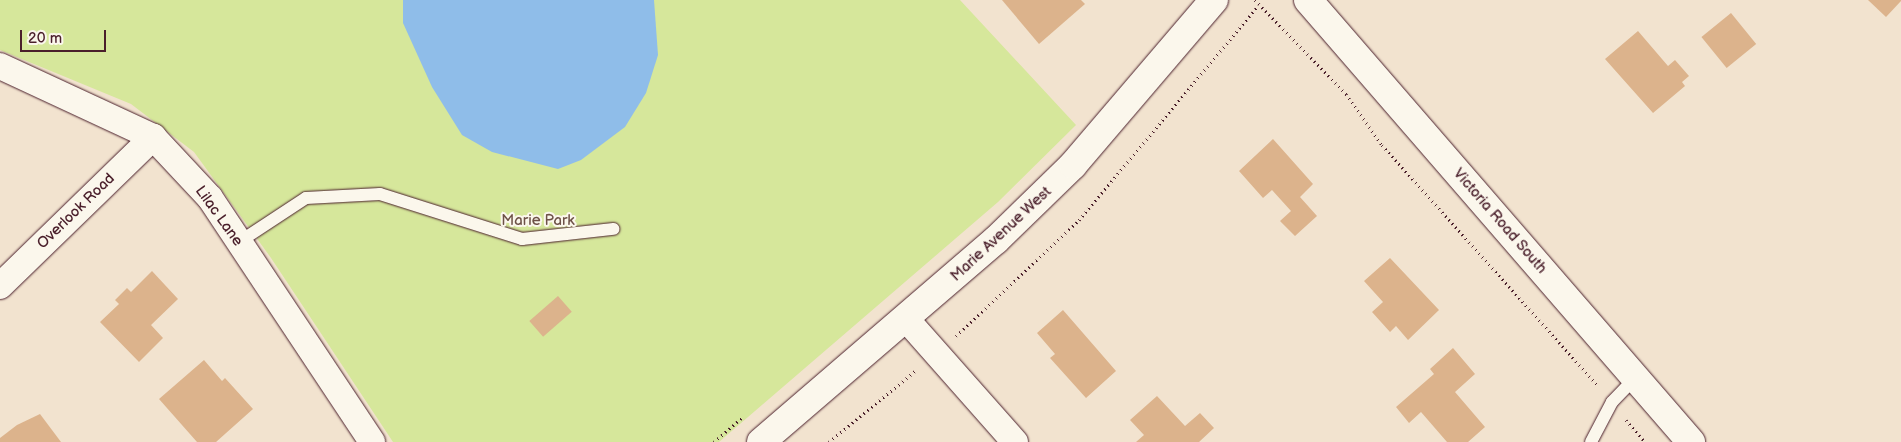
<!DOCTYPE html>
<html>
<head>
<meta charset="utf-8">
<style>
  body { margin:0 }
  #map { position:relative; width:1901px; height:442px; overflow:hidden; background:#f2e3cf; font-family:"Balsamiq Sans",sans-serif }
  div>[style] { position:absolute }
  .green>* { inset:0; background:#d6e79b }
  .water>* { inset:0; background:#8fbde9 }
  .building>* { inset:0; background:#dcb38c; transform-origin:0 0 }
  .path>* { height:3px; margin-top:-1.5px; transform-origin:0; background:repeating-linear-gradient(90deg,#4a1f2b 0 1px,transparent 0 5px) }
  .roads { filter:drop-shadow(0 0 1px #4a1f2b) drop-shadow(0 0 1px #4a1f2b) }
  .service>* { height:12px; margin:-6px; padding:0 6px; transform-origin:6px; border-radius:6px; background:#fbf7ec }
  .minor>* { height:26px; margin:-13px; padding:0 13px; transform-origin:13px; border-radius:13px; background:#fbf7ec }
  .tertiary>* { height:28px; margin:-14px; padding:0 14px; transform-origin:14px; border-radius:14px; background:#fbf7ec }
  span { translate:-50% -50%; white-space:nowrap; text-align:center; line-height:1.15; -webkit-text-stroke:4px #fbf7ec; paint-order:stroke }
  .street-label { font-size:15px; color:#4a1f2b }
  .park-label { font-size:15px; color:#6d5147 }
  .scale { position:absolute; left:20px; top:30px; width:86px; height:22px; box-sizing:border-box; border:2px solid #4a1f2b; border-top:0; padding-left:6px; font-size:15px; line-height:18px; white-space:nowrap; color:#4a1f2b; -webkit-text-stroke:4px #fbf7ec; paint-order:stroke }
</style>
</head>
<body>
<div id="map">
  <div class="green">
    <div style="clip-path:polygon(0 0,960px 0,1076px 125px,998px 202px,719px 442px,393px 442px,271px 258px,194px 152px,131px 104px,0 50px)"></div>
  </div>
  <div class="water">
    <div style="clip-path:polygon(403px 0,654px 0,658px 55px,646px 93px,625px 127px,581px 160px,558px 169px,492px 152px,462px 135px,432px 87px,403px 23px)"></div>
  </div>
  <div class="building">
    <div style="clip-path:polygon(1002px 0,1081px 0,1085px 4px,1039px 44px)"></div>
    <div style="clip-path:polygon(1868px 0,1901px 0,1901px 1px,1886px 17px)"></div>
    <div style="left:1731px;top:13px;width:40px;height:38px;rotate:51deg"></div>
    <div style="clip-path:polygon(1638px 31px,1668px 66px,1675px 60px,1689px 76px,1682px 82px,1685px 86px,1653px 113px,1605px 59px)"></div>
    <div style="clip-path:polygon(1273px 139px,1313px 184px,1300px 197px,1317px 216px,1295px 236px,1280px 221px,1291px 211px,1272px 190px,1263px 198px,1239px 171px)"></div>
    <div style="clip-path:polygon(1390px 258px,1439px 310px,1408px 340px,1396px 326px,1390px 332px,1372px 312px,1383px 302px,1364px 281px)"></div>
    <div style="clip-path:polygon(152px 271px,178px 299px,151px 325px,163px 338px,139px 362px,100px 322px,119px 304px,115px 300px,127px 288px,131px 292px)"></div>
    <div style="left:558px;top:296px;width:21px;height:38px;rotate:49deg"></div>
    <div style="clip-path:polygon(1063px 310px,1116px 371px,1086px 398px,1050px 358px,1055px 354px,1037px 333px)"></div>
    <div style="clip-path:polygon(1453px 348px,1475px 374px,1455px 392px,1485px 427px,1468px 442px,1447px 442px,1421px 412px,1409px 423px,1396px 407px,1434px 374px,1430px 369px)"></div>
    <div style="clip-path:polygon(204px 360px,222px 381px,225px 378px,253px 409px,216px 442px,197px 442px,159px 399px)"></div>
    <div style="clip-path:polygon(1157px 396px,1185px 426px,1200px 413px,1214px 428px,1199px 442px,1136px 442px,1144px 435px,1130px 420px)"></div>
    <div style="clip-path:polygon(40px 414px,61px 442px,0 442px,0 438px,17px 425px)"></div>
  </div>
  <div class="path">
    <div style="left:1255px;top:0;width:131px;rotate:45.9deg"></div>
    <div style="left:1346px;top:94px;width:62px;rotate:54.8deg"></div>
    <div style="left:1382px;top:145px;width:324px;rotate:48.1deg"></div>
    <div style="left:956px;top:336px;width:169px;rotate:-43.3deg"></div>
    <div style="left:1079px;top:220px;width:280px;rotate:-50.1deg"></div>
    <div style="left:1626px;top:420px;width:29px;rotate:49deg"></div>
    <div style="left:714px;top:442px;width:37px;rotate:-41deg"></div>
    <div style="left:829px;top:442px;width:112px;rotate:-39.5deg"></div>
  </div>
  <div class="roads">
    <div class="service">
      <div style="left:239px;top:242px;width:80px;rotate:-33.3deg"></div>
      <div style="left:306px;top:198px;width:74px;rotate:-3.1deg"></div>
      <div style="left:380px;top:194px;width:149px;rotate:17.6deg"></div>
      <div style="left:522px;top:239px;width:92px;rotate:-6.3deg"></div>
      <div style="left:1591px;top:442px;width:45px;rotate:-62.3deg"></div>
      <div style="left:1612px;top:402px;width:33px;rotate:-46deg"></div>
    </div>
    <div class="minor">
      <div style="left:0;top:66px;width:169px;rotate:24.9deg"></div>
      <div style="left:153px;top:137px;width:83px;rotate:46.9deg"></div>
      <div style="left:210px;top:198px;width:293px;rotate:56.4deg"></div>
      <div style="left:0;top:286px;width:214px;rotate:-44.2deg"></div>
      <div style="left:907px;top:320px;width:163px;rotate:48.5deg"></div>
    </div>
    <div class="tertiary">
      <div style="left:1308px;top:0;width:585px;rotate:49.09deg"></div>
      <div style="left:761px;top:442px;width:310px;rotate:-40.7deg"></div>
      <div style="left:996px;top:240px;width:107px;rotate:-44.2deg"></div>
      <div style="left:1073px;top:165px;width:217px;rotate:-49.5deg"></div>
    </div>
  </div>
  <div class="street-label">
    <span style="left:76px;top:211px;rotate:-44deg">Overlook Road</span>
    <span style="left:219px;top:216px;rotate:54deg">Lilac Lane</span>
    <span style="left:1500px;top:221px;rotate:49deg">Victoria Road South</span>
    <span style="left:1001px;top:234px;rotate:-43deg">Marie Avenue West</span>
  </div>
  <div class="park-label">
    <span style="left:538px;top:221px">Marie Park</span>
  </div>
  <div class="scale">20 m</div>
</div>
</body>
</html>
